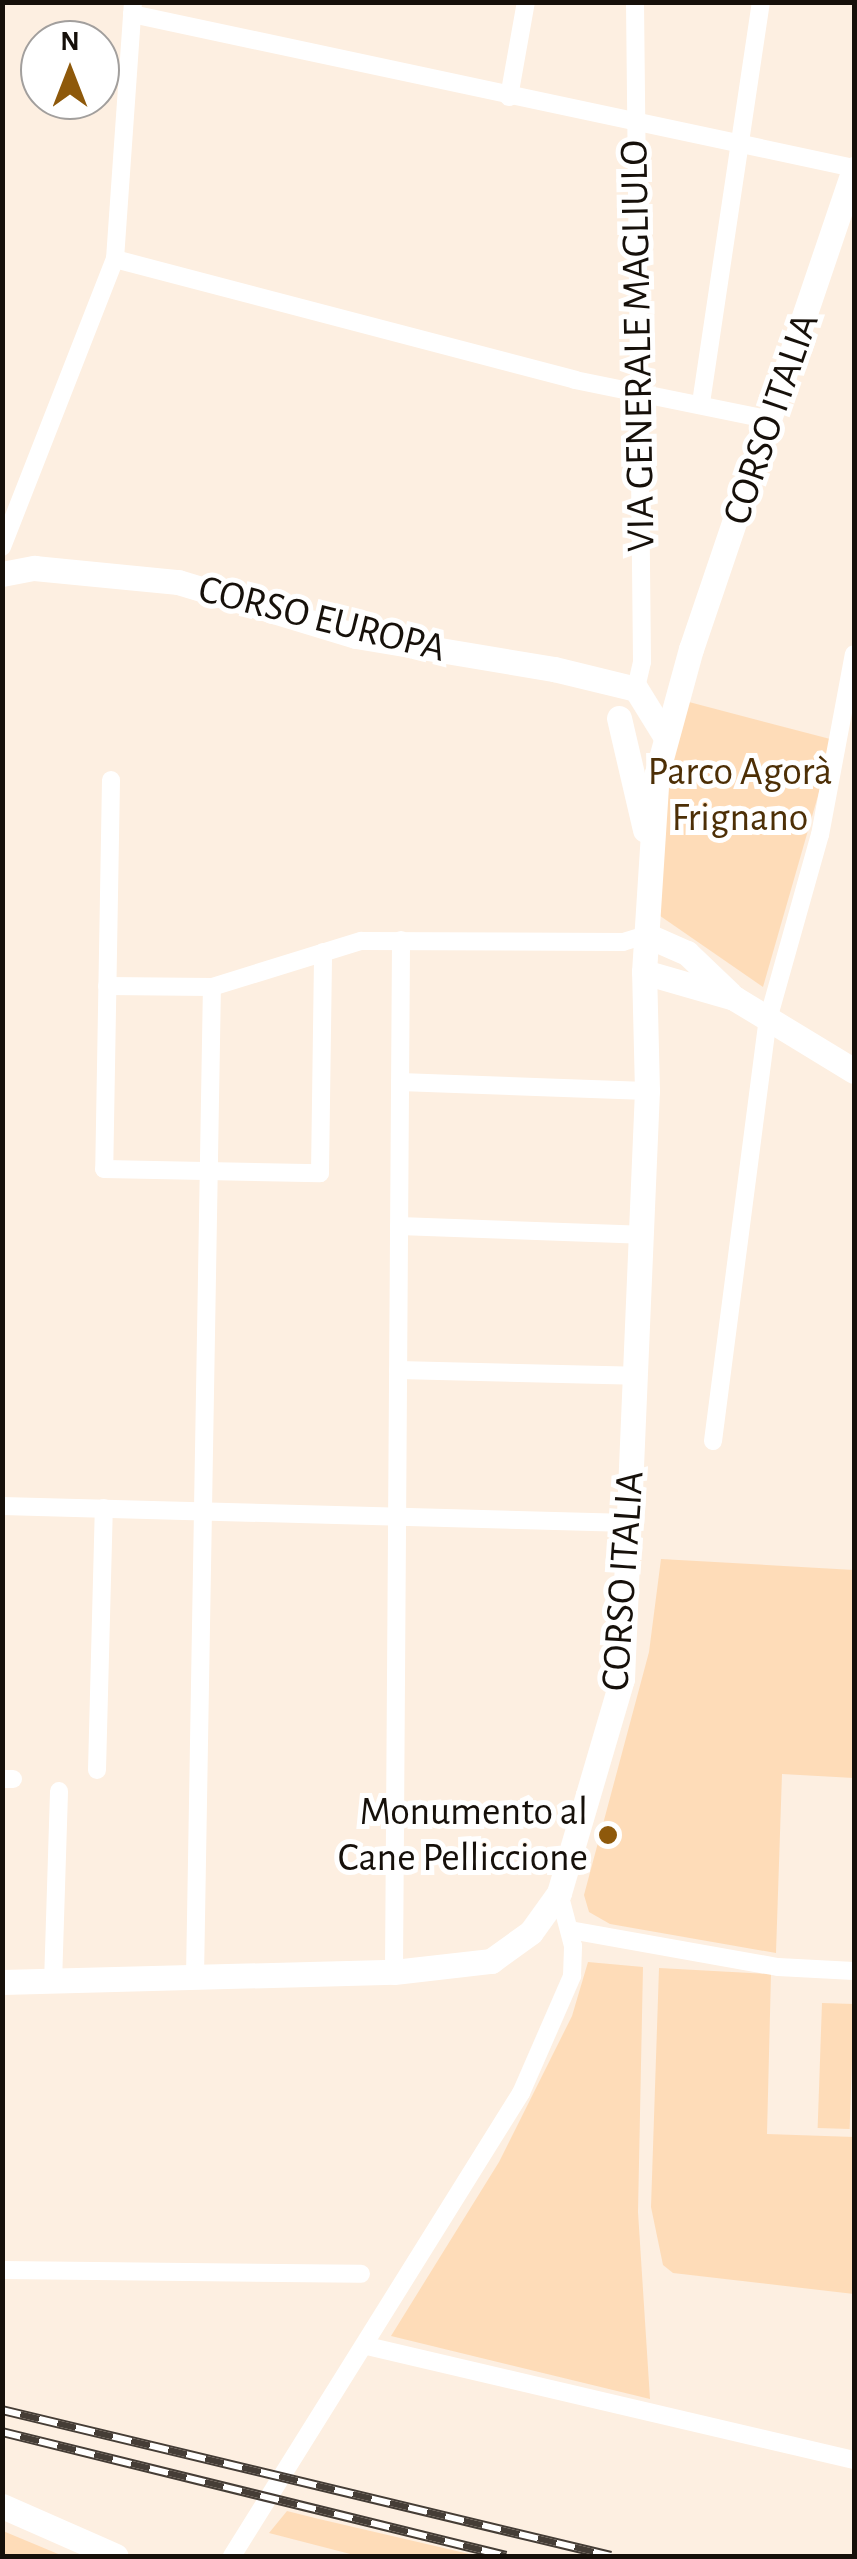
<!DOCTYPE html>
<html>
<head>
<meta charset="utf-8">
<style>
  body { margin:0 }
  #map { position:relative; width:857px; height:2559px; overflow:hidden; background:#fdefe1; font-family:"Alegreya Sans",sans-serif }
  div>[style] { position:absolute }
  .green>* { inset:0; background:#fedcb8; transform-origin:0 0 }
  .street>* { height:18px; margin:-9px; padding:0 9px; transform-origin:9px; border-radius:9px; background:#fff }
  .secondary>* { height:25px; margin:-12.5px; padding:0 12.5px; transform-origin:12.5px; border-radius:12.5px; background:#fff }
  .rail>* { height:10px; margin-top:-5px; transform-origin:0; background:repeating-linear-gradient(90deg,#fff 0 19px,#453d36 0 38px); box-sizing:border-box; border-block:2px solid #453d36 }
  .dots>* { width:28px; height:28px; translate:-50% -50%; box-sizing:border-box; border:5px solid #fff; border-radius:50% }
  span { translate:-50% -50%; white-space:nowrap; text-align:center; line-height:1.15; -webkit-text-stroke:10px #fff; paint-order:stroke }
  .street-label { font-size:40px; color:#16100a }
  .park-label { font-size:40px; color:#4d2f06 }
  .poi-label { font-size:40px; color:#16100a }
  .right { translate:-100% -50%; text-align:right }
  .frame { position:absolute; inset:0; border:5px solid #16100a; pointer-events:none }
  .north { position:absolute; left:20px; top:20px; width:100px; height:100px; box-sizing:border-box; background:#fff; border:2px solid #a29f9d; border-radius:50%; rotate:0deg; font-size:28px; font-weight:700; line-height:40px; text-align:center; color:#16100a }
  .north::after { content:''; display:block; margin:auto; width:35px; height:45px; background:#8e590b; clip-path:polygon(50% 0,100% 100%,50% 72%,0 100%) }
</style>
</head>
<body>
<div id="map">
  <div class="green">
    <div style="clip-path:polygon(689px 702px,834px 740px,763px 987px,653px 911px,665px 775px)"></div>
    <div style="clip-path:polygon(661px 1559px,854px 1570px,854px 1778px,782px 1774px,776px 1953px,610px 1924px,589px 1912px,584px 1895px,649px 1652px)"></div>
    <div style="clip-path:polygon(588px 1962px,643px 1967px,638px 2212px,650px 2399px,391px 2336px,499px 2162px,572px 2016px)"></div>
    <div style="clip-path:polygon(659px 1968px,771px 1974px,767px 2134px,854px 2137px,854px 2294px,673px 2273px,663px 2265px,651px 2207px)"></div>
    <div style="left:822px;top:2003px;width:32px;height:125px;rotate:2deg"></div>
    <div style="clip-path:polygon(287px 2511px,319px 2519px,478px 2556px,358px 2556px,269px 2533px)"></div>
    <div style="clip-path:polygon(2px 2531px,3px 2531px,63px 2556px,3px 2556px)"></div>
  </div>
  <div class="street">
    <div style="left:635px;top:2px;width:660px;rotate:89.39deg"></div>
    <div style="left:642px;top:662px;width:28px;rotate:103deg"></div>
    <div style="left:132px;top:14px;width:738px;rotate:12.04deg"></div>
    <div style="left:509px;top:97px;width:97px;rotate:-79.9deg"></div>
    <div style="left:115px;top:259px;width:476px;rotate:14.7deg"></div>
    <div style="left:575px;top:380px;width:201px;rotate:11.5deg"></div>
    <div style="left:701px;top:403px;width:405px;rotate:-81.5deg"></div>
    <div style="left:2px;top:547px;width:309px;rotate:-68.6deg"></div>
    <div style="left:115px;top:259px;width:256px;rotate:-86deg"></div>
    <div style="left:111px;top:780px;width:389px;rotate:91deg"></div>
    <div style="left:104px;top:1169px;width:216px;rotate:1.1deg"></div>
    <div style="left:320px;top:1173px;width:221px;rotate:-89.2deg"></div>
    <div style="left:107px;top:986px;width:105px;rotate:0.5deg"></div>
    <div style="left:212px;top:987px;width:156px;rotate:-17.2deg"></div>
    <div style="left:361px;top:941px;width:262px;rotate:0.2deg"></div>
    <div style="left:623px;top:942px;width:24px;rotate:-17deg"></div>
    <div style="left:400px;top:1082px;width:247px;rotate:2.1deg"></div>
    <div style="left:399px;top:1226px;width:242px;rotate:2.1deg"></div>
    <div style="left:398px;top:1370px;width:238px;rotate:1.4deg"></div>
    <div style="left:713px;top:1441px;width:421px;rotate:-82.6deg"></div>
    <div style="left:767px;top:1023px;width:195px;rotate:-74.3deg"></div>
    <div style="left:820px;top:835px;width:184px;rotate:-79.4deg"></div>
    <div style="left:2px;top:1506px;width:628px;rotate:1.55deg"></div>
    <div style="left:97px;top:1770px;width:262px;rotate:-88.5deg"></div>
    <div style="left:2px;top:1779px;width:11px"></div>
    <div style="left:570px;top:1930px;width:211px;rotate:10.1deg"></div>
    <div style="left:778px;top:1967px;width:76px;rotate:3deg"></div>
    <div style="left:394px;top:1972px;width:1032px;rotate:-89.61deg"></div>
    <div style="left:195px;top:1977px;width:990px;rotate:-89.02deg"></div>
    <div style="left:53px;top:1983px;width:192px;rotate:-88.2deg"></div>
    <div style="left:2px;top:2270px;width:359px;rotate:0.6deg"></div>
    <div style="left:367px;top:2346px;width:500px;rotate:13.17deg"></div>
    <div style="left:232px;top:2556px;width:546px;rotate:-58.03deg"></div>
    <div style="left:521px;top:2093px;width:128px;rotate:-66.4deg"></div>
    <div style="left:572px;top:1976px;width:30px;rotate:-88deg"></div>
    <div style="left:573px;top:1946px;width:55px;rotate:-104.8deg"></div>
  </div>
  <div class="secondary">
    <div style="left:2px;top:574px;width:33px;rotate:-11deg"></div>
    <div style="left:34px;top:568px;width:145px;rotate:5.6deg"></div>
    <div style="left:178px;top:582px;width:186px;rotate:16.9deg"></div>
    <div style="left:356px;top:636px;width:201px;rotate:9.5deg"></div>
    <div style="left:554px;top:669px;width:84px;rotate:13.7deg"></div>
    <div style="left:636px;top:689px;width:55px;rotate:58.3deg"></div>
    <div style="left:619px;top:718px;width:115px;rotate:76.9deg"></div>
    <div style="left:646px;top:935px;width:45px;rotate:23.7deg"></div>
    <div style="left:687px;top:953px;width:59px;rotate:43.6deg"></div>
    <div style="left:644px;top:972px;width:94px;rotate:16.1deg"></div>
    <div style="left:734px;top:998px;width:140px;rotate:31.3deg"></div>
    <div style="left:2px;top:1982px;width:392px;rotate:-1.5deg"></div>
    <div style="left:394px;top:1972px;width:98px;rotate:-6.5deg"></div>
    <div style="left:491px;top:1961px;width:49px;rotate:-35.9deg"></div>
    <div style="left:531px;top:1932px;width:48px;rotate:-54.3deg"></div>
    <div style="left:559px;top:1893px;width:223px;rotate:-73.6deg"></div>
    <div style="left:622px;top:1679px;width:589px;rotate:-87.57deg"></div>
    <div style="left:647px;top:1091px;width:119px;rotate:-91.4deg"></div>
    <div style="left:644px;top:972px;width:199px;rotate:-86.3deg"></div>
    <div style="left:657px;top:773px;width:129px;rotate:-74.7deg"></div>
    <div style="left:691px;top:649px;width:507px;rotate:-71.24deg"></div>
    <div style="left:2px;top:2506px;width:124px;rotate:23.7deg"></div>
  </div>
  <div class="rail">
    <div style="left:2px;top:2410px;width:626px;rotate:13.48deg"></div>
    <div style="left:2px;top:2432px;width:519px;rotate:13.82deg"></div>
  </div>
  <div class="dots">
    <div style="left:608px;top:1835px;background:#8e590b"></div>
  </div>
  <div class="street-label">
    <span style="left:638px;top:346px;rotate:-91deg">VIA GENERALE MAGLIULO</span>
    <span style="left:771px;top:419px;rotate:-71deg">CORSO ITALIA</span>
    <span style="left:322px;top:619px;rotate:14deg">CORSO EUROPA</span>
    <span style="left:623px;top:1581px;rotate:-86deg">CORSO ITALIA</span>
  </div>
  <div class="park-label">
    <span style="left:740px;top:795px">Parco Agorà<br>Frignano</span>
  </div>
  <div class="poi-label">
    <span class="right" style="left:588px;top:1835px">Monumento al<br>Cane Pelliccione</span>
  </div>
  <div class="frame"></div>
  <div class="north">N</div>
</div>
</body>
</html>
